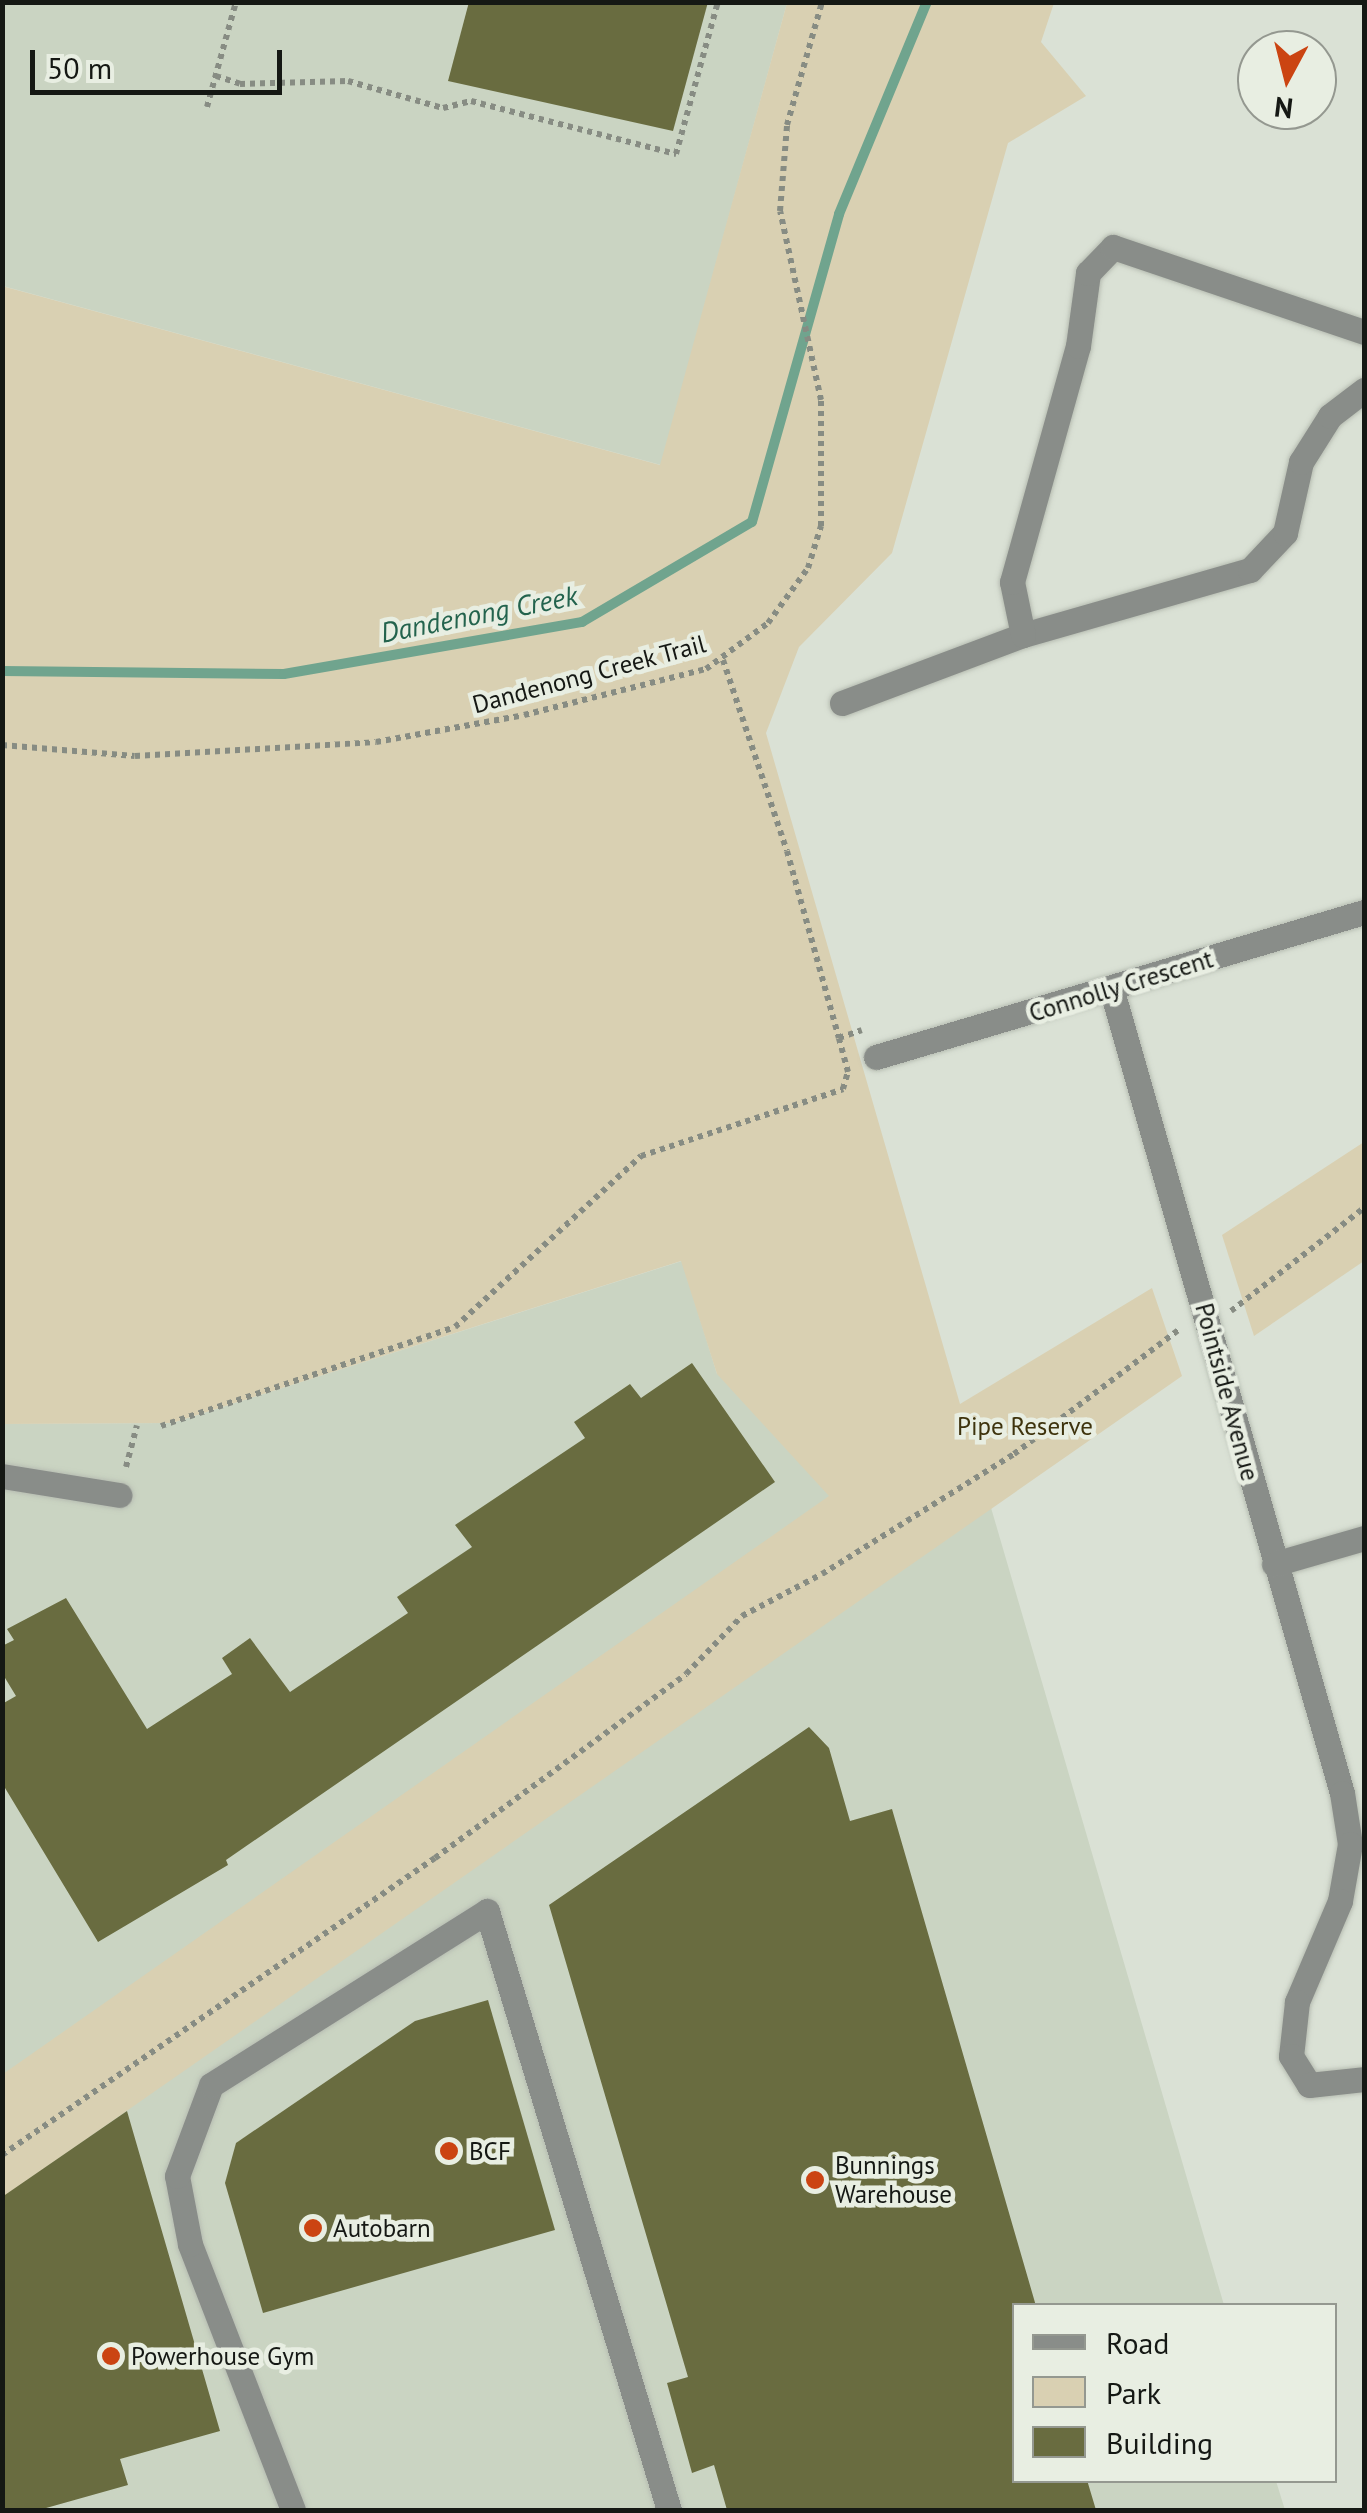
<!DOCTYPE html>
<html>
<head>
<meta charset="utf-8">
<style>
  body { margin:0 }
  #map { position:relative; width:1367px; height:2513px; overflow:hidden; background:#dae1d5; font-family:"PT Sans",sans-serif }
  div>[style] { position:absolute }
  .built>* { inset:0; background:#cad4c2 }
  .green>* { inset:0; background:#d9d0b2 }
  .stream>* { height:10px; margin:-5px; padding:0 5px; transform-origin:5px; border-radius:5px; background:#70a48e }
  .building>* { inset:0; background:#696c40 }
  .path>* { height:6px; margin-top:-3px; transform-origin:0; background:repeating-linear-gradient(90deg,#878c83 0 5px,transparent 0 10px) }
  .roads { filter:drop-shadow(0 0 2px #b7bdb2) drop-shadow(0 0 2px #b7bdb2) }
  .minor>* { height:25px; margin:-12.5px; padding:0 12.5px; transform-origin:12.5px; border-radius:12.5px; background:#898d89 }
  .dots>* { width:28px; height:28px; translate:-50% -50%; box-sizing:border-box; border:5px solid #e8eee2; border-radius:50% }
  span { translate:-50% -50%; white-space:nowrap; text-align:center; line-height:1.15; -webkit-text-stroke:9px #e8eee2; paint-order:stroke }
  .street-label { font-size:25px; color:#151814 }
  .park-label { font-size:25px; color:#3e330d }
  .poi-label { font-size:25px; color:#151814 }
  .left { translate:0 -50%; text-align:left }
  .water-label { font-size:28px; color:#23634d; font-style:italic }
  .frame { position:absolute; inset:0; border:5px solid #151814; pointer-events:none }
  .legend { position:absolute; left:1012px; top:2303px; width:325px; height:180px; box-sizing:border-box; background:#e8eee2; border:2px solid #949890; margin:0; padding:12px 18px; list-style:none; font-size:30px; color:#151814 }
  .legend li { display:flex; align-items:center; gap:20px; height:50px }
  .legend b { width:50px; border:2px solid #949890 }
  .north { position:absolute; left:1237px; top:30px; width:100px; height:100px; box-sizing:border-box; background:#e8eee2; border:2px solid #949890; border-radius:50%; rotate:187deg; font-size:28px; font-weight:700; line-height:40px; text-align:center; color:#151814 }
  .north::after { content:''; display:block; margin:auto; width:35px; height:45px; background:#cb4412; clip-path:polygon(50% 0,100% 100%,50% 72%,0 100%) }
  .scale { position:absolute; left:30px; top:50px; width:252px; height:45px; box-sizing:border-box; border:5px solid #151814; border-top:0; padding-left:12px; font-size:30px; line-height:35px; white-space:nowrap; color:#151814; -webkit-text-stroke:8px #e8eee2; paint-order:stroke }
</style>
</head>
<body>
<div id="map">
  <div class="built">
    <div style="clip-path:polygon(2px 3px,787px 3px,661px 465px,3px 286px)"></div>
    <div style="clip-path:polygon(682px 1261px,717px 1374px,961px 1405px,1224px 2305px,1014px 2306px,1014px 2480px,1276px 2481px,1285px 2510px,3px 2510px,2px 1424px,172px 1423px)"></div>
  </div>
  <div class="green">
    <div style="clip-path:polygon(787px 3px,1054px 3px,1041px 42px,1086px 96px,1008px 143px,892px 553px,799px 647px,766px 733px,960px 1404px,1152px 1288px,1182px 1376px,3px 2197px,3px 2074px,829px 1496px,717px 1374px,681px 1261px,172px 1423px,3px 1424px,2px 286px,660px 465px)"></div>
    <div style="clip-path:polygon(1364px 1142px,1364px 1261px,1254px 1336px,1222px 1235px)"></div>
  </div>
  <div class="stream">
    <div style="left:2px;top:671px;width:282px;rotate:0.6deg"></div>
    <div style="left:284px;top:674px;width:303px;rotate:-9.9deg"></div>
    <div style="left:582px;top:622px;width:197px;rotate:-30.5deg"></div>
    <div style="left:752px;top:522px;width:320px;rotate:-74.2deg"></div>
    <div style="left:839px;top:214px;width:230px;rotate:-67.5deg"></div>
  </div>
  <div class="building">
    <div style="clip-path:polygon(469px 2px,708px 2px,673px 131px,448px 81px)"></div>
    <div style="clip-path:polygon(692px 1363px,775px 1482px,226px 1860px,228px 1865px,98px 1942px,2px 1783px,2px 1704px,16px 1696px,2px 1673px,2px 1646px,14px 1640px,7px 1629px,66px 1598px,147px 1729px,232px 1674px,222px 1658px,250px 1638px,290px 1692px,408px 1613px,397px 1597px,472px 1547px,455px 1525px,585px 1438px,574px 1422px,630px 1384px,641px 1398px)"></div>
    <div style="clip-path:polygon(809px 1727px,829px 1748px,850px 1821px,892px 1809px,1036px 2306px,1014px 2306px,1014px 2480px,1087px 2480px,1096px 2510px,727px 2510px,714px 2465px,692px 2473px,667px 2383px,688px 2377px,549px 1905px)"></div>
    <div style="clip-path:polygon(488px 2000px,555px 2230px,263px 2313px,225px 2183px,236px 2143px,415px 2021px)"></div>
    <div style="clip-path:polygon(127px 2111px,220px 2431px,120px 2459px,128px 2485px,39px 2510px,2px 2510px,2px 2197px)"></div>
  </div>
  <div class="path">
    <div style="left:216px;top:76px;width:25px;rotate:18deg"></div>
    <div style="left:240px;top:84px;width:108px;rotate:-1.6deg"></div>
    <div style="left:348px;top:81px;width:99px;rotate:15.9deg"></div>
    <div style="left:443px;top:108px;width:29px;rotate:-14deg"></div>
    <div style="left:471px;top:101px;width:212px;rotate:14.5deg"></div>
    <div style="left:676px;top:154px;width:158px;rotate:-74.6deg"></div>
    <div style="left:207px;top:107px;width:109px;rotate:-74.6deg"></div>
    <div style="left:723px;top:660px;width:201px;rotate:71.5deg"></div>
    <div style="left:787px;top:851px;width:194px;rotate:74.5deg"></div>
    <div style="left:839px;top:1038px;width:24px;rotate:-19deg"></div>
    <div style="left:2px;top:745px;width:133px;rotate:4.7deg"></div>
    <div style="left:135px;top:756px;width:241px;rotate:-3.3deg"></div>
    <div style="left:376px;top:742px;width:150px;rotate:-10.3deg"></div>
    <div style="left:524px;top:715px;width:188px;rotate:-14.2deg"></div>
    <div style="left:706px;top:669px;width:77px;rotate:-36.6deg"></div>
    <div style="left:768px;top:623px;width:68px;rotate:-54deg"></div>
    <div style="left:808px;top:568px;width:44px;rotate:-72.8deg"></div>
    <div style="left:821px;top:526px;width:126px;rotate:-90deg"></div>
    <div style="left:821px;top:400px;width:193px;rotate:-102.2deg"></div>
    <div style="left:780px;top:211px;width:86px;rotate:-85.3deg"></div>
    <div style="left:787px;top:125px;width:128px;rotate:-74.1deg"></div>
    <div style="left:1231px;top:1311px;width:168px;rotate:-37.8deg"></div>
    <div style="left:161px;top:1426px;width:310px;rotate:-18.6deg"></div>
    <div style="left:455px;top:1327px;width:253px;rotate:-42.6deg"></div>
    <div style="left:641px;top:1156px;width:213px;rotate:-18.3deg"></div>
    <div style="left:843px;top:1089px;width:18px;rotate:-74deg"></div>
    <div style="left:848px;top:1072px;width:35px;rotate:-105deg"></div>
    <div style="left:126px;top:1467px;width:43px;rotate:-75.3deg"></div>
    <div style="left:2px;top:2155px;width:525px;rotate:-34.45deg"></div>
    <div style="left:435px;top:1858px;width:311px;rotate:-36.2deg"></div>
    <div style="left:686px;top:1674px;width:81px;rotate:-46deg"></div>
    <div style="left:742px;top:1616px;width:90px;rotate:-27.7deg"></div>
    <div style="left:822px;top:1574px;width:226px;rotate:-32deg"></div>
    <div style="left:1014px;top:1454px;width:209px;rotate:-37deg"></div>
  </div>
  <div class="roads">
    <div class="minor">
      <div style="left:1023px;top:635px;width:236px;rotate:-16deg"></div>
      <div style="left:1250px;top:570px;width:51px;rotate:-46.6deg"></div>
      <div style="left:1285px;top:533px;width:73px;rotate:-77.3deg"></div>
      <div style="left:1301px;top:462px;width:54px;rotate:-57.8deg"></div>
      <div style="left:1330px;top:416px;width:43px;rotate:-37.4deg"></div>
      <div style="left:842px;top:703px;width:193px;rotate:-20.6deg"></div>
      <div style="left:1023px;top:635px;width:54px;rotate:-101.7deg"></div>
      <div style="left:1012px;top:582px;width:245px;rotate:-74.4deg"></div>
      <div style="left:1078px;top:346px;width:74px;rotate:-82.2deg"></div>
      <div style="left:1088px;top:273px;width:36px;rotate:-46deg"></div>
      <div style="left:1113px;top:247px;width:265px;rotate:18.7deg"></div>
      <div style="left:1112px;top:991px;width:834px;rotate:74deg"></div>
      <div style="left:1342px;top:1793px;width:52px;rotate:81.1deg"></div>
      <div style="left:1350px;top:1844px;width:58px;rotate:100deg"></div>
      <div style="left:1340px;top:1901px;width:110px;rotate:113.1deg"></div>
      <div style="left:1297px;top:2002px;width:54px;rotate:96.3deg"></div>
      <div style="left:1291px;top:2056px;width:34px;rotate:58deg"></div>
      <div style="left:1309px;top:2085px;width:55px;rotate:-6.2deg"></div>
      <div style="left:876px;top:1057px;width:509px;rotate:-16.55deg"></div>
      <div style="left:2px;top:1476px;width:119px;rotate:9.2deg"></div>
      <div style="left:1274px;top:1564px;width:94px;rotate:-16.1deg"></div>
      <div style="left:293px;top:2510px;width:285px;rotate:-111.2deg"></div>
      <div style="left:190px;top:2244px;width:69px;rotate:-100.8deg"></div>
      <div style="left:177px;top:2176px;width:97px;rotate:-69.5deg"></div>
      <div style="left:211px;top:2085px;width:326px;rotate:-32.2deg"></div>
      <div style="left:487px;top:1911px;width:626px;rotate:73.1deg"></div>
    </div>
  </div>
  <div class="dots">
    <div style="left:449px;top:2151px;background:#cb4412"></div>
    <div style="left:815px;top:2180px;background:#cb4412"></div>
    <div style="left:313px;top:2228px;background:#cb4412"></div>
    <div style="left:111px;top:2356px;background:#cb4412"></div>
  </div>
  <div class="street-label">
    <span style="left:589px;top:674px;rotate:-15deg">Dandenong Creek Trail</span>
    <span style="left:1121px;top:986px;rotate:-17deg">Connolly Crescent</span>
    <span style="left:1227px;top:1392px;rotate:75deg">Pointside Avenue</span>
  </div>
  <div class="park-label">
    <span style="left:1025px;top:1426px">Pipe Reserve</span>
  </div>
  <div class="poi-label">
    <span class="left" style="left:469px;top:2151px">BCF</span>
    <span class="left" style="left:835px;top:2180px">Bunnings<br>Warehouse</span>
    <span class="left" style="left:333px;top:2228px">Autobarn</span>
    <span class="left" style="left:131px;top:2356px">Powerhouse Gym</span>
  </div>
  <div class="water-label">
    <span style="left:479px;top:614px;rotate:-11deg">Dandenong Creek</span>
  </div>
  <div class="frame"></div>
  <ul class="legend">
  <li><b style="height:12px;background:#898d89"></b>Road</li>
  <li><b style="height:28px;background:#d9d0b2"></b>Park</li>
  <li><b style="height:28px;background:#696c40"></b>Building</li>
  </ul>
  <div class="north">N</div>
  <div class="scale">50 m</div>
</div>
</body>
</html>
